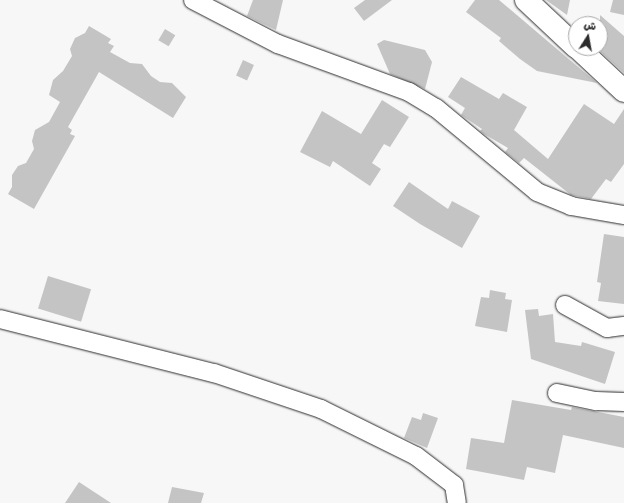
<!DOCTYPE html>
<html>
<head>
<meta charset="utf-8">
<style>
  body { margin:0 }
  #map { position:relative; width:624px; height:503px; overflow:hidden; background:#f7f7f7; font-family:Delius,"Playpen Sans Arabic",sans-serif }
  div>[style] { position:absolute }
  .building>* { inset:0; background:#c4c4c4; transform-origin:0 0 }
  .roads { filter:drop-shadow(0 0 1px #2b2b2b) drop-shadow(0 0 1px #2b2b2b) }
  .minor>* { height:18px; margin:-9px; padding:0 9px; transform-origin:9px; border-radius:9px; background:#fff }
  .major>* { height:22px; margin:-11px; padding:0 11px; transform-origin:11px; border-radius:11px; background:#fff }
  span { translate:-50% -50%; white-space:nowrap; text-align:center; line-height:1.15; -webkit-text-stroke:4px #fff; paint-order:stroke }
  .north { position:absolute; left:568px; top:16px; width:40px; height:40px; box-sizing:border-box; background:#fff; border:1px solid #aaa; border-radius:50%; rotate:11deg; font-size:11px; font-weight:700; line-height:16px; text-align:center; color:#2b2b2b }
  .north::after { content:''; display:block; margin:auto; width:14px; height:18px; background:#2b2b2b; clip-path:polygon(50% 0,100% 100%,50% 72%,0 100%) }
</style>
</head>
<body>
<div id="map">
  <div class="building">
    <div style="clip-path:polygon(253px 0,283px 0,276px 30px,247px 16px)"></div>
    <div style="clip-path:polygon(365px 0,392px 0,364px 21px,354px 8px)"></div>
    <div style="clip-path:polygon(475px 0,499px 0,597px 83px,537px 71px,520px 59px,499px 41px,501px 38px,466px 12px)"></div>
    <div style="clip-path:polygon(546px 0,570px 0,567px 15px)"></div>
    <div style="clip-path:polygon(613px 0,624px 0,624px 15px,610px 12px)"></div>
    <div style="clip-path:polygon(600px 15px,624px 36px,624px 73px,600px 51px)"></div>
    <div style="clip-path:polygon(89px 26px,111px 39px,108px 43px,114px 46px,110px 52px,130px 63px,142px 64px,151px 76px,160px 82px,172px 83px,186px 97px,173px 118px,99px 72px,68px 127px,72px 130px,70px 134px,75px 136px,34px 209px,8px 194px,12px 187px,12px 175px,18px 166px,26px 163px,34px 149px,32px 141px,35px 130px,49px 122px,60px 102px,49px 95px,53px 80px,63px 71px,72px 56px,70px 49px,75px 38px,85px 33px)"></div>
    <div style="left:165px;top:29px;width:12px;height:13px;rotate:31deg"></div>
    <div style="clip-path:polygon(384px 40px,425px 50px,432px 62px,425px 89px,390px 74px,377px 44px)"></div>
    <div style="left:243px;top:60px;width:12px;height:17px;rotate:24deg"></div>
    <div style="clip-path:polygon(461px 77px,499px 99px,503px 93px,527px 107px,514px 130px,548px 159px,584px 104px,614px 124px,624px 109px,624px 164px,611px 182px,606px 179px,591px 199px,571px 195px,524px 158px,519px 163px,505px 152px,508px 148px,484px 134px,480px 131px,482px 129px,461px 115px,465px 108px,448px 97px)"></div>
    <div style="clip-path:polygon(382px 100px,409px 117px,390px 147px,384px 144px,372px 163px,381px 169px,370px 186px,333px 161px,330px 167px,300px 152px,322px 111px,361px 134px)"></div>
    <div style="clip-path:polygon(409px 182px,448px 209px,452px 201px,480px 216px,462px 248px,420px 224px,393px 206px)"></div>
    <div style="clip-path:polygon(604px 234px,624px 237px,624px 304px,598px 301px,601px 283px,597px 282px)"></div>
    <div style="left:48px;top:276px;width:45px;height:34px;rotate:17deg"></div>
    <div style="clip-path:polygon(490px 290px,506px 293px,505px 299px,512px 300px,507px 332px,475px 326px,481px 297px,489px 298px)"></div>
    <div style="clip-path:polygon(538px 309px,539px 316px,553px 314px,555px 342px,581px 346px,582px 342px,615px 352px,605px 384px,531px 359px,525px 310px)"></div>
    <div style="clip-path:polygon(512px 400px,571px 410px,572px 407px,624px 417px,624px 448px,563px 435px,555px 473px,527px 467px,524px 480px,466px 469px,471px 438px,504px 443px)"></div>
    <div style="clip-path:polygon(423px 413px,438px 418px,427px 448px,404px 438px,412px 417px,421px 420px)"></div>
    <div style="clip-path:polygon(79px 482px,111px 503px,65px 503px)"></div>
    <div style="clip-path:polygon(172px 487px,204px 493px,201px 503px,168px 503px)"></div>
  </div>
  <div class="roads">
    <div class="minor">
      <div style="left:193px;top:0;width:96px;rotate:27.4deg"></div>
      <div style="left:278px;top:44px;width:140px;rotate:20.1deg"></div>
      <div style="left:409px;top:92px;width:31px;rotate:31deg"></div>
      <div style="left:436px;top:108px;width:131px;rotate:39.7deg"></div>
      <div style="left:537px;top:192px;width:37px;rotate:22deg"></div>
      <div style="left:571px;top:206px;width:54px;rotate:9.6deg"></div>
      <div style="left:565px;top:305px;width:48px;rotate:28.7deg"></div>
      <div style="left:607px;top:328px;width:17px;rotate:-7deg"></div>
      <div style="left:0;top:319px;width:221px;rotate:14.2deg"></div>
      <div style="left:214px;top:373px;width:113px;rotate:18.6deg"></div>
      <div style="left:321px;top:409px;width:106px;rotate:26.3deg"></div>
      <div style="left:416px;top:456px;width:48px;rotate:37.3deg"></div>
      <div style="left:454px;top:485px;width:18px;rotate:81deg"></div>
      <div style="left:557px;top:393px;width:40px;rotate:12deg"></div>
      <div style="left:596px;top:401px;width:28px;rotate:2deg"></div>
    </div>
    <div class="major">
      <div style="left:526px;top:0;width:69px;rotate:43.2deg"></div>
      <div style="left:578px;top:48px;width:63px;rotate:43.1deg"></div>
    </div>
  </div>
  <div class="north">ش</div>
</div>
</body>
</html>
